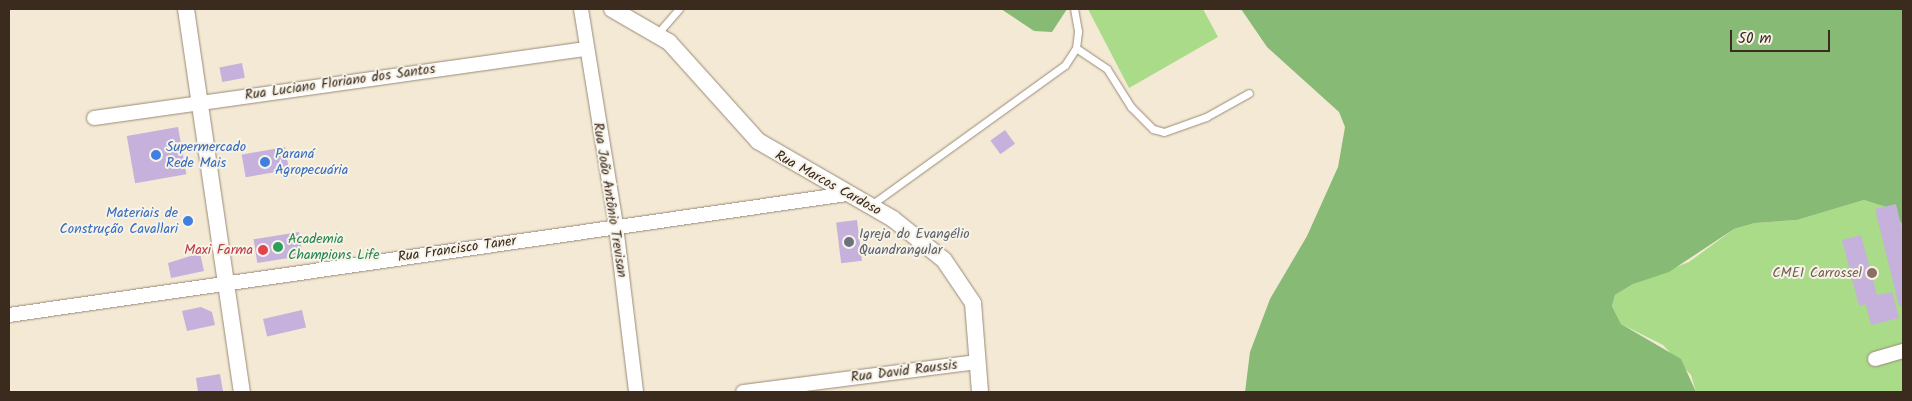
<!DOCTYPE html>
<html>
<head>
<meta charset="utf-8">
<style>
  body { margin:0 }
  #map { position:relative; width:1912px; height:401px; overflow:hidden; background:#f4e9d4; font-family:Kalam,sans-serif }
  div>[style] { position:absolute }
  .green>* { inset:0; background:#aadb89 }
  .forest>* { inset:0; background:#87bb75 }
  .building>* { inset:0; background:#c5b1dc; transform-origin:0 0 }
  .roads { filter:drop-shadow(0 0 1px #988a79) drop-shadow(0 0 1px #988a79) }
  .service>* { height:7px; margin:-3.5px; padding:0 3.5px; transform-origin:3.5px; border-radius:3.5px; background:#fff }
  .minor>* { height:14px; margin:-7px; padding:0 7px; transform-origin:7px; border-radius:7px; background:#fff }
  .tertiary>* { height:16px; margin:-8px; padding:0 8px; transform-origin:8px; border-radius:8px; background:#fff }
  .dots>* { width:14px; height:14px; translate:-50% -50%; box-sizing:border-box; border:2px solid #f7f3e8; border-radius:50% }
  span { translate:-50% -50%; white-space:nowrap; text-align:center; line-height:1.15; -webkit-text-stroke:4px #f7f3e8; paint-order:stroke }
  .street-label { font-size:14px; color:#3b2a1e }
  .shop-label { font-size:14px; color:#366cbe }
  .left { translate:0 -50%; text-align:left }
  .right { translate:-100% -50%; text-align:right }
  .worship-label { font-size:14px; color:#5b616d }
  .leisure-label { font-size:14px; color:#27864d }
  .health-label { font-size:14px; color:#be3a42 }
  .education-label { font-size:14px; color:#785e54 }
  .frame { position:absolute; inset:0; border:10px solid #3b2a1e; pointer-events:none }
  .scale { position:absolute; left:1730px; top:30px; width:100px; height:22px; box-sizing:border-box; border:2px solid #3b2a1e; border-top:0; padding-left:6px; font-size:15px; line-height:18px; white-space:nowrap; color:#3b2a1e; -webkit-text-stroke:4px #f7f3e8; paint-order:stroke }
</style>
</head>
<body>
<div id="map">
  <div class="green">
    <div style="clip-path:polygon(1088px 9px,1203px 9px,1218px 37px,1129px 88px)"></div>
    <div style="clip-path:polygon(1864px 200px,1889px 208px,1903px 225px,1903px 392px,1696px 392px,1691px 375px,1663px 345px,1621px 324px,1612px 306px,1615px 295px,1633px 284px,1689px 262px,1734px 229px,1755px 223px,1797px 220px)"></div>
  </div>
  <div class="forest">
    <div style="clip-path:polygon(1001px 9px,1067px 9px,1052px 32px,1034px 31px)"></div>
    <div style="clip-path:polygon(1241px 9px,1903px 9px,1903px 225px,1889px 208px,1864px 200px,1797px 220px,1755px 223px,1734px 229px,1669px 272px,1633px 284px,1615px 295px,1612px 306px,1621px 324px,1681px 359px,1696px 392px,1245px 392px,1250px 352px,1270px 299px,1307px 236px,1338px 167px,1345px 127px,1339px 112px,1267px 47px)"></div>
  </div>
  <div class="building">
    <div style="left:242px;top:63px;width:15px;height:23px;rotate:79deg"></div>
    <div style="left:178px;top:127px;width:48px;height:52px;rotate:80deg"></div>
    <div style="left:1005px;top:130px;width:17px;height:18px;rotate:54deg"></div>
    <div style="left:285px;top:147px;width:23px;height:44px;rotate:80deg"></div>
    <div style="clip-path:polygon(1896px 204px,1903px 234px,1903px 306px,1899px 306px,1875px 209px)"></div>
    <div style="left:857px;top:220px;width:41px;height:21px;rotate:83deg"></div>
    <div style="left:299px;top:232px;width:24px;height:46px;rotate:81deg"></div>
    <div style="clip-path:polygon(1861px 235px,1877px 295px,1892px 292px,1899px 318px,1871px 325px,1866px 304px,1859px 306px,1842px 240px)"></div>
    <div style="clip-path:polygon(200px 253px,204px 271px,171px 278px,168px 263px)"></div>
    <div style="clip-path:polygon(201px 307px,212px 312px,215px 325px,187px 331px,182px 311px)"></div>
    <div style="left:302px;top:310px;width:18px;height:40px;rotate:77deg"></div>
    <div style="clip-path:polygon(220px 374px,223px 391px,198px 392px,196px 378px)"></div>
  </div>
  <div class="roads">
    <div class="service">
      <div style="left:658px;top:33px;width:32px;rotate:-49deg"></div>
      <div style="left:1076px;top:48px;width:37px;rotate:34deg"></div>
      <div style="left:1107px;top:69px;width:45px;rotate:57.7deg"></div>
      <div style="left:1131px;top:107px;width:31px;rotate:45deg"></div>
      <div style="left:1153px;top:129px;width:11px;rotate:15deg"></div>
      <div style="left:1164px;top:132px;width:45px;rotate:-19.7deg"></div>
      <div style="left:1206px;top:117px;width:49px;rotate:-29.2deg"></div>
      <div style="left:871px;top:205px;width:239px;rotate:-35.8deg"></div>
      <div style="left:1065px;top:65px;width:20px;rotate:-57deg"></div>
      <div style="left:1076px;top:48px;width:17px;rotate:-83deg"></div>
      <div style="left:1078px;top:31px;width:22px;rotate:-100deg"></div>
    </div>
    <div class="minor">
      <div style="left:581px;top:9px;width:220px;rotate:80.8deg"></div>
      <div style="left:616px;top:226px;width:167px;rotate:83.1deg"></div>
      <div style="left:94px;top:118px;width:497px;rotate:-8deg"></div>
      <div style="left:9px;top:315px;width:847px;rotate:-8.22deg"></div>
      <div style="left:1875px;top:359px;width:29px;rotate:-16deg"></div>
      <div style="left:743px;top:392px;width:235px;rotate:-7.3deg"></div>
    </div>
    <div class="tertiary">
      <div style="left:186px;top:9px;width:387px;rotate:81.7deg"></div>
      <div style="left:612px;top:9px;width:66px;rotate:30.1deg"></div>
      <div style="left:669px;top:42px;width:133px;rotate:48deg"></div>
      <div style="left:758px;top:141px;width:156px;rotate:30deg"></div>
      <div style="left:893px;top:219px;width:65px;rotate:38.8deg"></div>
      <div style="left:944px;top:260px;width:52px;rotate:56deg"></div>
      <div style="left:973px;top:303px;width:89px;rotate:85.5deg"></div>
    </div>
  </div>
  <div class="dots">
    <div style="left:156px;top:155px;background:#3f7fe0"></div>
    <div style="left:265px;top:162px;background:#3f7fe0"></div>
    <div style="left:188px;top:221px;background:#3f7fe0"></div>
    <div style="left:849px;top:242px;background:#6b7280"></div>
    <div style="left:278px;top:247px;background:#2e9e5b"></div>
    <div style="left:263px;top:250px;background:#e0444e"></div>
    <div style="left:1872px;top:273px;background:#8d6e63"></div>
  </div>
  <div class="street-label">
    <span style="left:340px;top:82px;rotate:-8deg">Rua Luciano Floriano dos Santos</span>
    <span style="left:828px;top:183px;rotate:29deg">Rua Marcos Cardoso</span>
    <span style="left:610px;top:200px;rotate:81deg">Rua João Antônio Trevisan</span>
    <span style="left:457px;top:249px;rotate:-8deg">Rua Francisco Taner</span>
    <span style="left:904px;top:371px;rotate:-7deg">Rua David Raussis</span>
  </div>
  <div class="shop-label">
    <span class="left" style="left:166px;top:155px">Supermercado<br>Rede Mais</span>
    <span class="left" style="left:275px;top:162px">Paraná<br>Agropecuária</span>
    <span class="right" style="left:178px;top:221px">Materiais de<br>Construção Cavallari</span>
  </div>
  <div class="worship-label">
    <span class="left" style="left:859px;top:242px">Igreja do Evangélio<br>Quandrangular</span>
  </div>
  <div class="leisure-label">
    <span class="left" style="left:288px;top:247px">Academia<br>Champions Life</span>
  </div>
  <div class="health-label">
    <span class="right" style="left:253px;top:250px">Maxi Farma</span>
  </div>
  <div class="education-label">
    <span class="right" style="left:1862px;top:273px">CMEI Carrossel</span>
  </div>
  <div class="frame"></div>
  <div class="scale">50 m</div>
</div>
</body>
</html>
